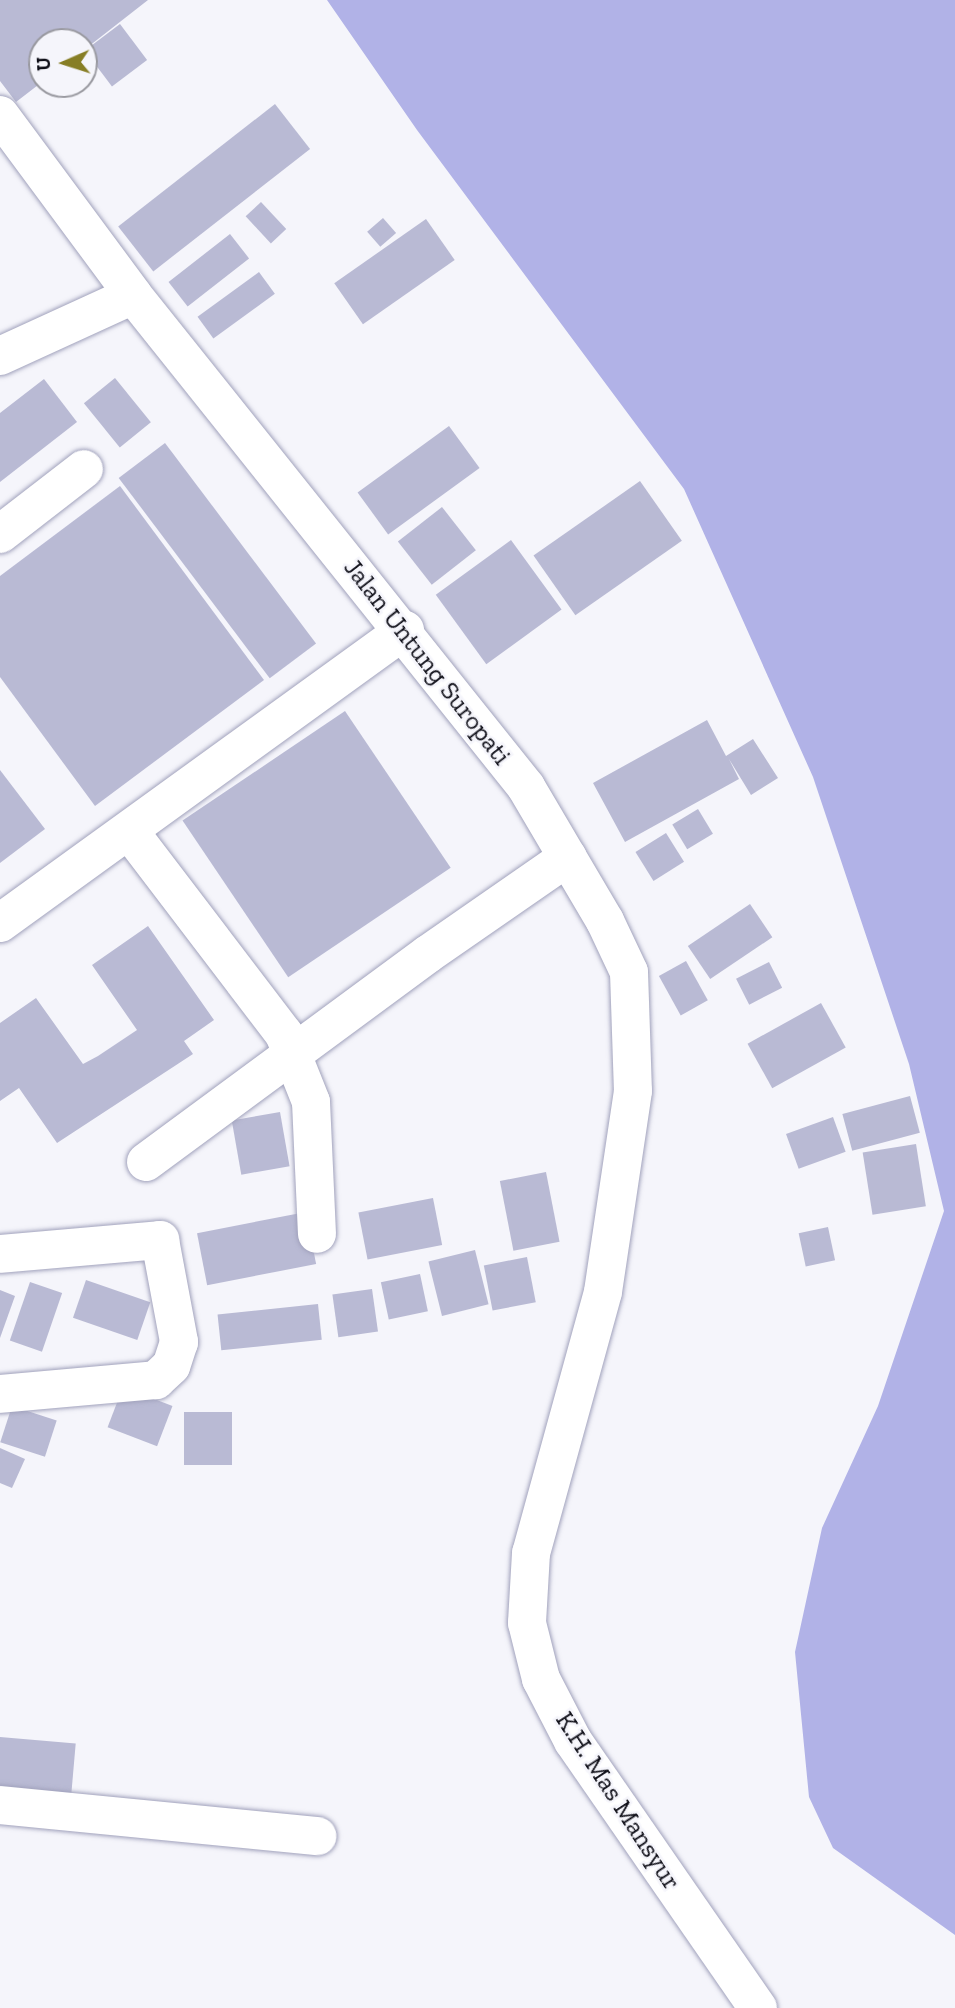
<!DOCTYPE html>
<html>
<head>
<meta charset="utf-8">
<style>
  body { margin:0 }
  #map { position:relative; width:955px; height:2008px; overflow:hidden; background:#f5f5fb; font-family:"Zilla Slab",serif }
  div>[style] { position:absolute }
  .water>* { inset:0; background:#b1b2e7 }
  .building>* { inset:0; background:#b9bad4; transform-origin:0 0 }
  .roads { filter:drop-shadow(0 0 2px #a1a2bc) drop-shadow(0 0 2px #a1a2bc) }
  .minor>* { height:38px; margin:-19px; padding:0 19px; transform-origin:19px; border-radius:19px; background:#fff }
  .major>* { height:38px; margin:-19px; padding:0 19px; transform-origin:19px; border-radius:19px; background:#fff }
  span { translate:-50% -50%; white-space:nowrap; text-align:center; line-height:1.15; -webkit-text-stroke:5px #f5f5fb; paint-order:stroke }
  .street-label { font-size:26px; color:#0e0e17 }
  .north { position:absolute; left:28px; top:28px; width:70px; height:70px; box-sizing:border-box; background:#f5f5fb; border:2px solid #9999a0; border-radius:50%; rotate:267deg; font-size:19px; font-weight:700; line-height:28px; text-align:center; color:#0e0e17 }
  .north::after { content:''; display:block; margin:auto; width:24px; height:32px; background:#877e25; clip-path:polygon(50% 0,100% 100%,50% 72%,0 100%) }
</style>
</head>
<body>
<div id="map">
  <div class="water">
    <div style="clip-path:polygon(327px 0,955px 0,955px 1935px,833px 1848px,809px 1797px,795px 1652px,822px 1528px,878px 1406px,944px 1211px,909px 1064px,813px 777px,684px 489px,417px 130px)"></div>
  </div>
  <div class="building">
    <div style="clip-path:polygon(0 0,148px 0,84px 50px,84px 42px,42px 42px,42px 82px,16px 102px,0 81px)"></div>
    <div style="left:120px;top:24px;width:45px;height:44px;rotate:53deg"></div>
    <div style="left:275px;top:104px;width:57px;height:199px;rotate:52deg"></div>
    <div style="left:261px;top:202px;width:37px;height:21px;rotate:47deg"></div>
    <div style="left:383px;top:218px;width:20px;height:21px;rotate:49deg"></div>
    <div style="left:426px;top:219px;width:50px;height:112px;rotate:55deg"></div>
    <div style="left:230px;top:234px;width:31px;height:78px;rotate:52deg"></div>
    <div style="left:259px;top:272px;width:27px;height:76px;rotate:54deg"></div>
    <div style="left:115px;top:378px;width:57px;height:40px;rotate:51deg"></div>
    <div style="clip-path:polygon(44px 379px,77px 422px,0 482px,0 413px)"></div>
    <div style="left:449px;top:426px;width:52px;height:113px;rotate:54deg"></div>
    <div style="left:165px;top:443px;width:251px;height:58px;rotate:53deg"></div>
    <div style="left:640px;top:481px;width:73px;height:130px;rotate:55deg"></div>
    <div style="clip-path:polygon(120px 486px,264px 680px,95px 806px,0 677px,0 576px)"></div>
    <div style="left:442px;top:507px;width:55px;height:56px;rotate:52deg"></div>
    <div style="left:511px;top:540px;width:86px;height:93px;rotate:54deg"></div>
    <div style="left:345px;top:711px;width:189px;height:196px;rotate:56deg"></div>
    <div style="clip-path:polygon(707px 720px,726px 756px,753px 739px,778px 778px,751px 795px,729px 759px,739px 779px,625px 842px,593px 783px)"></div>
    <div style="clip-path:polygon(0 770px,45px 829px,0 863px)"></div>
    <div style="left:698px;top:809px;width:29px;height:30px;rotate:59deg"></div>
    <div style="left:666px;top:833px;width:34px;height:36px;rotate:58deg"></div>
    <div style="left:750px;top:904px;width:40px;height:75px;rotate:56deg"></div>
    <div style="clip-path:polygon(148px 926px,214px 1020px,184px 1041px,193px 1054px,57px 1143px,19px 1088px,0 1101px,0 1023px,36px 998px,83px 1064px,98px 1056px,137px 1030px,92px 965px)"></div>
    <div style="left:686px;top:961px;width:45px;height:31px;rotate:61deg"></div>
    <div style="left:769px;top:962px;width:29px;height:37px;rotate:63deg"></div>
    <div style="left:821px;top:1003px;width:51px;height:84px;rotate:61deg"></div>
    <div style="left:910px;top:1096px;width:38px;height:70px;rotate:75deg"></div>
    <div style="left:280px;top:1112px;width:55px;height:49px;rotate:80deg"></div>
    <div style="left:833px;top:1117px;width:37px;height:50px;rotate:70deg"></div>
    <div style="left:916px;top:1144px;width:63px;height:54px;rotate:81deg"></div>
    <div style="left:546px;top:1172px;width:71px;height:47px;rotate:79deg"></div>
    <div style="left:433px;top:1198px;width:48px;height:76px;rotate:79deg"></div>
    <div style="left:306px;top:1212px;width:53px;height:111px;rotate:79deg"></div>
    <div style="left:828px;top:1227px;width:34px;height:30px;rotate:78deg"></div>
    <div style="left:475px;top:1250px;width:56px;height:48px;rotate:76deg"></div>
    <div style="left:527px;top:1257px;width:46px;height:44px;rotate:79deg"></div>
    <div style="left:420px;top:1274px;width:38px;height:40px;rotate:78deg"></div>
    <div style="left:86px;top:1280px;width:68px;height:40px;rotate:19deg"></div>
    <div style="left:30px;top:1282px;width:34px;height:62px;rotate:19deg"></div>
    <div style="left:372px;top:1289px;width:43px;height:40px;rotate:82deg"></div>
    <div style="clip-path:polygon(0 1290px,15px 1296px,0 1338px)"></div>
    <div style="left:318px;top:1304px;width:36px;height:101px;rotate:84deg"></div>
    <div style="left:123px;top:1387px;width:53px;height:43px;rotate:21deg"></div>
    <div style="left:12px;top:1406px;width:47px;height:38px;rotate:18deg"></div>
    <div style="left:184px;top:1412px;width:48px;height:53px"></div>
    <div style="clip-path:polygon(0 1448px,25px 1459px,12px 1488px,0 1483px)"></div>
    <div style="left:0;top:1737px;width:76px;height:59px;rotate:5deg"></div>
  </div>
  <div class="roads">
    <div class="minor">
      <div style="left:0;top:356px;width:146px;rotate:-24.6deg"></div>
      <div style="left:0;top:534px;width:106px;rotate:-37.7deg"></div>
      <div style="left:130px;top:832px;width:254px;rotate:52.7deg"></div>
      <div style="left:284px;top:1034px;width:73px;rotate:68.3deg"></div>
      <div style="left:311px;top:1102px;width:132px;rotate:87.4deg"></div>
      <div style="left:0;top:923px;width:500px;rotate:-35.9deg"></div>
      <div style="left:146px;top:1162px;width:350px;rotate:-36.4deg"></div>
      <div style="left:428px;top:954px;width:170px;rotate:-34.7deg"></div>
      <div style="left:0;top:1254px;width:161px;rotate:-5deg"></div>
      <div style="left:160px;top:1240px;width:104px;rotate:79.4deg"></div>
      <div style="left:179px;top:1342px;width:25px;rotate:108deg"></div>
      <div style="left:171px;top:1366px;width:21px;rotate:137deg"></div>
      <div style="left:156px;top:1380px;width:157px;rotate:174.9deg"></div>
      <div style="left:0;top:1805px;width:319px;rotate:5.6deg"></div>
    </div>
    <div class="major">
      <div style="left:0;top:115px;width:224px;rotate:53.5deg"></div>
      <div style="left:133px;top:295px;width:630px;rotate:51.38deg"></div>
      <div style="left:526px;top:787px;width:156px;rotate:59.5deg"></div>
      <div style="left:605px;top:921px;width:56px;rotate:64.8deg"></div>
      <div style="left:629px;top:972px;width:119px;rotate:88.1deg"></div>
      <div style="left:633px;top:1091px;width:203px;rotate:98.5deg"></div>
      <div style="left:603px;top:1292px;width:271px;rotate:105.4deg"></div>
      <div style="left:531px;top:1553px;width:70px;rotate:93.3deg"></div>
      <div style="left:527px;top:1623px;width:58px;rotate:76deg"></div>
      <div style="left:541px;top:1679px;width:70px;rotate:62.7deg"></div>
      <div style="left:573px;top:1741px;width:325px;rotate:55.3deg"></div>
    </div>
  </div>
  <div class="street-label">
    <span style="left:427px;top:662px;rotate:52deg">Jalan Untung Suropati</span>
    <span style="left:618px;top:1801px;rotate:57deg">K.H. Mas Mansyur</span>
  </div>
  <div class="north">U</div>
</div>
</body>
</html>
